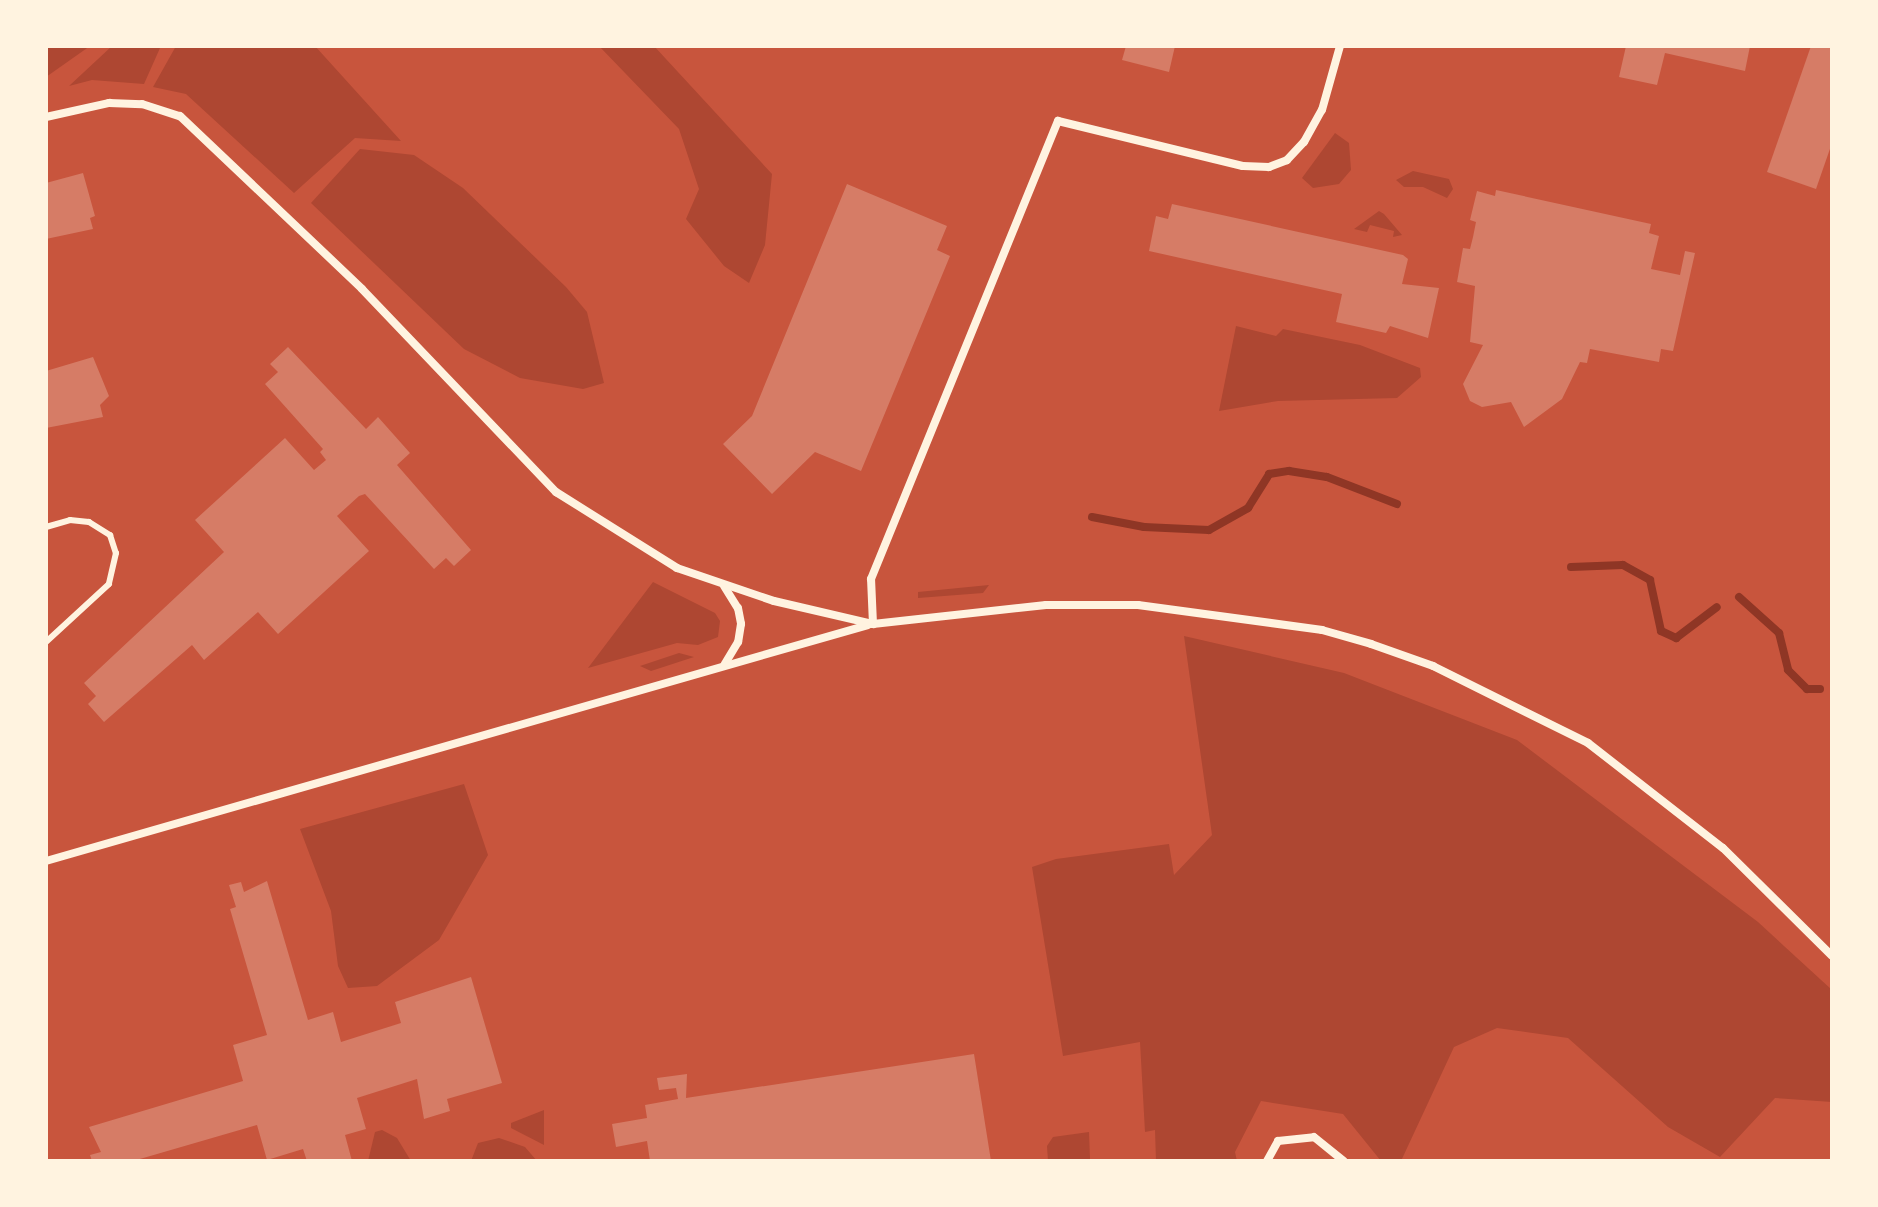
<!DOCTYPE html>
<html>
<head>
<meta charset="utf-8">
<style>
  body { margin:0 }
  #map { position:relative; width:1878px; height:1207px; overflow:hidden; background:#c8553d; font-family:"Noto Serif",serif }
  div>[style] { position:absolute }
  .green>* { inset:0; background:#ae4732 }
  .stream>* { height:8px; margin:-4px; padding:0 4px; transform-origin:4px; border-radius:4px; background:#8f3625 }
  .building>* { inset:0; background:#d67c66 }
  .service>* { height:6px; margin:-3px; padding:0 3px; transform-origin:3px; border-radius:3px; background:#fff3e0 }
  .minor>* { height:8px; margin:-4px; padding:0 4px; transform-origin:4px; border-radius:4px; background:#fff3e0 }
  span { translate:-50% -50%; white-space:nowrap; text-align:center; line-height:1.15; -webkit-text-stroke:6px #fff3e0; paint-order:stroke }
  .frame { position:absolute; inset:0; border:48px solid #fff3e0; pointer-events:none }
</style>
</head>
<body>
<div id="map">
  <div class="green">
    <div style="clip-path:polygon(46px 46px,90px 46px,46px 77px)"></div>
    <div style="clip-path:polygon(112px 46px,160px 48px,144px 84px,92px 80px,69px 86px)"></div>
    <div style="clip-path:polygon(176px 46px,315px 46px,401px 141px,355px 138px,294px 193px,186px 94px,153px 87px)"></div>
    <div style="clip-path:polygon(599px 46px,654px 46px,772px 174px,765px 245px,749px 283px,724px 266px,686px 219px,699px 189px,679px 129px)"></div>
    <div style="clip-path:polygon(1335px 133px,1349px 143px,1351px 170px,1339px 184px,1313px 188px,1302px 178px)"></div>
    <div style="clip-path:polygon(360px 149px,414px 155px,463px 188px,566px 287px,587px 312px,604px 383px,583px 389px,520px 378px,464px 349px,311px 203px)"></div>
    <div style="clip-path:polygon(1413px 171px,1449px 179px,1453px 189px,1447px 198px,1423px 187px,1404px 187px,1396px 180px)"></div>
    <div style="clip-path:polygon(1379px 211px,1384px 214px,1402px 235px,1393px 237px,1394px 231px,1370px 225px,1367px 232px,1354px 229px)"></div>
    <div style="clip-path:polygon(1236px 326px,1276px 336px,1283px 329px,1360px 345px,1420px 368px,1421px 377px,1397px 398px,1278px 401px,1219px 411px)"></div>
    <div style="clip-path:polygon(653px 582px,715px 613px,720px 621px,718px 637px,698px 645px,677px 643px,588px 668px)"></div>
    <div style="clip-path:polygon(989px 585px,983px 593px,918px 598px,918px 592px)"></div>
    <div style="clip-path:polygon(1184px 636px,1344px 673px,1517px 740px,1758px 922px,1832px 990px,1832px 1102px,1775px 1098px,1720px 1157px,1668px 1127px,1568px 1038px,1497px 1028px,1454px 1047px,1401px 1161px,1381px 1161px,1343px 1114px,1261px 1101px,1235px 1152px,1237px 1161px,1156px 1161px,1155px 1130px,1145px 1132px,1140px 1042px,1063px 1056px,1032px 867px,1056px 859px,1169px 844px,1174px 875px,1212px 835px)"></div>
    <div style="clip-path:polygon(679px 653px,694px 657px,651px 671px,640px 666px)"></div>
    <div style="clip-path:polygon(464px 784px,488px 855px,439px 940px,377px 986px,348px 988px,338px 966px,331px 911px,300px 829px)"></div>
    <div style="clip-path:polygon(544px 1110px,544px 1145px,511px 1128px,511px 1123px)"></div>
    <div style="clip-path:polygon(382px 1130px,397px 1138px,411px 1161px,368px 1161px,375px 1132px)"></div>
    <div style="clip-path:polygon(1089px 1132px,1090px 1159px,1048px 1161px,1047px 1146px,1053px 1137px)"></div>
    <div style="clip-path:polygon(499px 1138px,525px 1147px,537px 1161px,471px 1161px,478px 1143px)"></div>
  </div>
  <div class="stream">
    <div style="left:1092px;top:517px;width:53px;rotate:10.9deg"></div>
    <div style="left:1144px;top:527px;width:65px;rotate:2.6deg"></div>
    <div style="left:1209px;top:530px;width:45px;rotate:-29.4deg"></div>
    <div style="left:1248px;top:508px;width:40px;rotate:-58deg"></div>
    <div style="left:1269px;top:474px;width:20px;rotate:-9deg"></div>
    <div style="left:1289px;top:471px;width:38px;rotate:9deg"></div>
    <div style="left:1327px;top:477px;width:75px;rotate:21.1deg"></div>
    <div style="left:1571px;top:567px;width:52px;rotate:-2.2deg"></div>
    <div style="left:1623px;top:565px;width:31px;rotate:29deg"></div>
    <div style="left:1650px;top:580px;width:52px;rotate:77.8deg"></div>
    <div style="left:1661px;top:631px;width:17px;rotate:25deg"></div>
    <div style="left:1676px;top:638px;width:51px;rotate:-37.1deg"></div>
    <div style="left:1739px;top:597px;width:54px;rotate:42deg"></div>
    <div style="left:1779px;top:633px;width:38px;rotate:76deg"></div>
    <div style="left:1788px;top:670px;width:27px;rotate:45deg"></div>
    <div style="left:1807px;top:689px;width:13px"></div>
  </div>
  <div class="building">
    <div style="clip-path:polygon(1126px 46px,1175px 46px,1169px 72px,1122px 60px)"></div>
    <div style="clip-path:polygon(1626px 46px,1750px 46px,1745px 71px,1665px 53px,1657px 85px,1619px 77px)"></div>
    <div style="clip-path:polygon(1811px 46px,1832px 46px,1832px 143px,1816px 189px,1767px 172px)"></div>
    <div style="clip-path:polygon(83px 173px,95px 216px,90px 218px,93px 229px,46px 239px,46px 183px)"></div>
    <div style="clip-path:polygon(847px 184px,947px 226px,937px 250px,950px 256px,861px 471px,815px 452px,772px 494px,723px 444px,752px 416px)"></div>
    <div style="clip-path:polygon(1496px 190px,1651px 224px,1649px 233px,1659px 236px,1651px 269px,1680px 275px,1685px 251px,1695px 253px,1673px 351px,1661px 349px,1659px 362px,1590px 349px,1587px 363px,1580px 362px,1562px 399px,1524px 427px,1511px 402px,1482px 407px,1470px 401px,1463px 384px,1483px 345px,1470px 342px,1475px 286px,1457px 282px,1463px 248px,1470px 249px,1473px 237px,1476px 222px,1470px 220px,1477px 191px,1495px 196px)"></div>
    <div style="clip-path:polygon(1172px 204px,1403px 255px,1408px 259px,1402px 284px,1439px 288px,1428px 338px,1390px 326px,1386px 333px,1336px 322px,1342px 294px,1149px 251px,1156px 216px,1168px 219px)"></div>
    <div style="clip-path:polygon(288px 347px,366px 429px,378px 417px,410px 453px,397px 465px,471px 550px,454px 566px,446px 558px,434px 569px,365px 494px,359px 496px,337px 516px,369px 551px,278px 634px,258px 612px,204px 660px,192px 645px,104px 722px,88px 704px,96px 696px,84px 683px,224px 552px,195px 520px,285px 438px,314px 470px,326px 460px,320px 452px,323px 449px,265px 384px,278px 372px,270px 364px)"></div>
    <div style="clip-path:polygon(93px 357px,109px 396px,100px 405px,103px 417px,46px 428px,46px 371px)"></div>
    <div style="clip-path:polygon(267px 881px,308px 1020px,333px 1012px,341px 1042px,401px 1023px,395px 1002px,471px 977px,502px 1083px,447px 1099px,450px 1111px,424px 1119px,417px 1079px,357px 1098px,366px 1129px,345px 1135px,352px 1161px,307px 1161px,303px 1149px,267px 1160px,257px 1125px,133px 1161px,92px 1161px,90px 1155px,101px 1152px,89px 1127px,243px 1081px,233px 1045px,267px 1035px,230px 909px,236px 907px,229px 885px,241px 882px,244px 892px)"></div>
    <div style="clip-path:polygon(974px 1054px,991px 1161px,650px 1161px,647px 1141px,616px 1147px,612px 1124px,647px 1118px,645px 1105px,678px 1099px,676px 1088px,659px 1090px,657px 1078px,687px 1074px,686px 1098px)"></div>
  </div>
  <div class="service">
    <div style="left:46px;top:527px;width:25px;rotate:-16deg"></div>
    <div style="left:70px;top:520px;width:19px;rotate:6deg"></div>
    <div style="left:89px;top:522px;width:25px;rotate:32deg"></div>
    <div style="left:110px;top:535px;width:19px;rotate:72deg"></div>
    <div style="left:116px;top:553px;width:32px;rotate:103deg"></div>
    <div style="left:109px;top:584px;width:86px;rotate:137.4deg"></div>
  </div>
  <div class="minor">
    <div style="left:46px;top:117px;width:65px;rotate:-12.5deg"></div>
    <div style="left:109px;top:103px;width:33px;rotate:2deg"></div>
    <div style="left:142px;top:104px;width:40px;rotate:18deg"></div>
    <div style="left:180px;top:116px;width:251px;rotate:43.5deg"></div>
    <div style="left:362px;top:289px;width:281px;rotate:46.3deg"></div>
    <div style="left:556px;top:492px;width:143px;rotate:32.1deg"></div>
    <div style="left:677px;top:568px;width:102px;rotate:18.8deg"></div>
    <div style="left:774px;top:601px;width:102px;rotate:13.1deg"></div>
    <div style="left:873px;top:624px;width:174px;rotate:-6.3deg"></div>
    <div style="left:1046px;top:605px;width:92px"></div>
    <div style="left:1138px;top:605px;width:186px;rotate:7.7deg"></div>
    <div style="left:1322px;top:630px;width:51px;rotate:15.9deg"></div>
    <div style="left:1371px;top:644px;width:66px;rotate:19.5deg"></div>
    <div style="left:1433px;top:666px;width:173px;rotate:26.4deg"></div>
    <div style="left:1588px;top:743px;width:171px;rotate:37.9deg"></div>
    <div style="left:1723px;top:848px;width:153px;rotate:44.7deg"></div>
    <div style="left:724px;top:586px;width:26px;rotate:58deg"></div>
    <div style="left:738px;top:608px;width:16px;rotate:79deg"></div>
    <div style="left:741px;top:624px;width:18px;rotate:99deg"></div>
    <div style="left:738px;top:642px;width:26px;rotate:121deg"></div>
    <div style="left:873px;top:624px;width:45px;rotate:-92.5deg"></div>
    <div style="left:871px;top:579px;width:495px;rotate:-67.8deg"></div>
    <div style="left:1058px;top:121px;width:190px;rotate:13.7deg"></div>
    <div style="left:1243px;top:166px;width:26px;rotate:2deg"></div>
    <div style="left:1269px;top:167px;width:19px;rotate:-21deg"></div>
    <div style="left:1287px;top:160px;width:25px;rotate:-47deg"></div>
    <div style="left:1304px;top:142px;width:37px;rotate:-61deg"></div>
    <div style="left:1322px;top:110px;width:66px;rotate:-74.3deg"></div>
    <div style="left:46px;top:861px;width:855px;rotate:-16.02deg"></div>
    <div style="left:1267px;top:1161px;width:23px;rotate:-61deg"></div>
    <div style="left:1278px;top:1141px;width:36px;rotate:-6deg"></div>
    <div style="left:1314px;top:1137px;width:38px;rotate:39deg"></div>
  </div>
  <div class="frame"></div>
</div>
</body>
</html>
